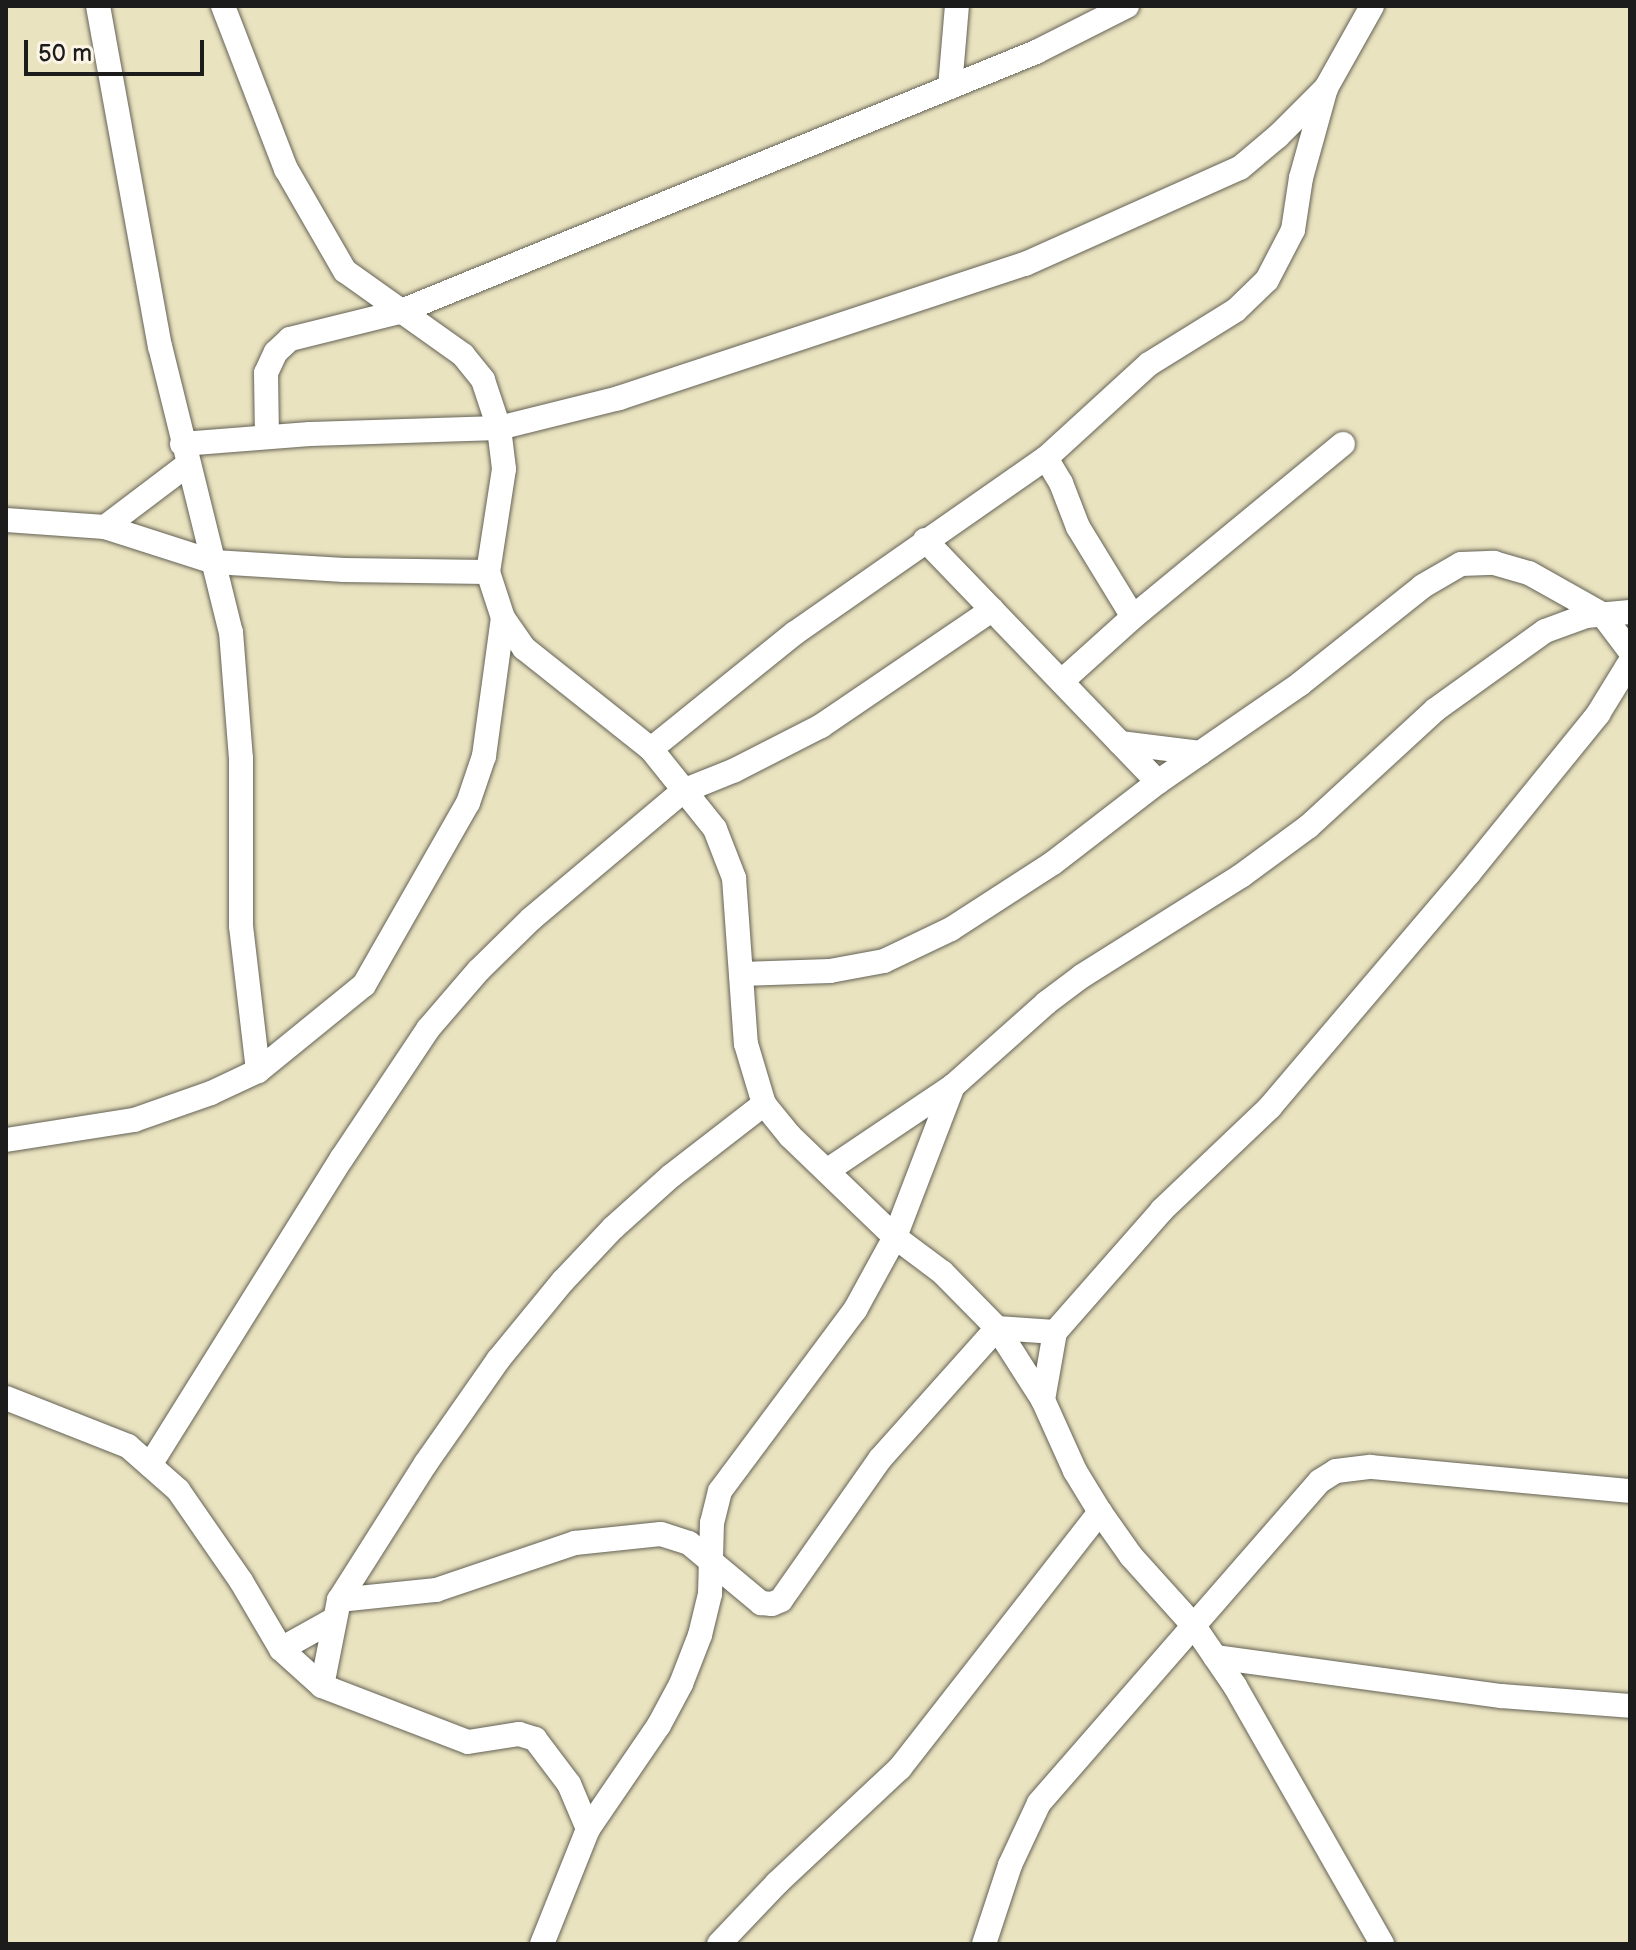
<!DOCTYPE html>
<html>
<head>
<meta charset="utf-8">
<style>
  body { margin:0 }
  #map { position:relative; width:1636px; height:1950px; overflow:hidden; background:#eae3c0; font-family:"Balsamiq Sans",sans-serif }
  div>[style] { position:absolute }
  .roads { filter:drop-shadow(0 0 2px #646255) drop-shadow(0 0 2px #646255) }
  .minor>* { height:24px; margin:-12px; padding:0 12px; transform-origin:12px; border-radius:12px; background:#fff }
  span { translate:-50% -50%; white-space:nowrap; text-align:center; line-height:1.15; -webkit-text-stroke:7px #fcf5e5; paint-order:stroke }
  .frame { position:absolute; inset:0; border:8px solid #1c1c1c; pointer-events:none }
  .scale { position:absolute; left:24px; top:40px; width:180px; height:36px; box-sizing:border-box; border:4px solid #1c1c1c; border-top:0; padding-left:10px; font-size:24px; line-height:28px; white-space:nowrap; color:#1c1c1c; -webkit-text-stroke:6px #fcf5e5; paint-order:stroke }
</style>
</head>
<body>
<div id="map">
  <div class="roads">
    <div class="minor">
      <div style="left:98px;top:6px;width:346px;rotate:79.7deg"></div>
      <div style="left:160px;top:346px;width:295px;rotate:76.1deg"></div>
      <div style="left:231px;top:632px;width:126px;rotate:85.5deg"></div>
      <div style="left:241px;top:758px;width:168px;rotate:90deg"></div>
      <div style="left:241px;top:926px;width:146px;rotate:83.3deg"></div>
      <div style="left:223px;top:6px;width:175px;rotate:68.9deg"></div>
      <div style="left:286px;top:169px;width:118px;rotate:60deg"></div>
      <div style="left:345px;top:271px;width:145px;rotate:35.4deg"></div>
      <div style="left:463px;top:355px;width:32px;rotate:51deg"></div>
      <div style="left:483px;top:380px;width:51px;rotate:71.6deg"></div>
      <div style="left:499px;top:428px;width:41px;rotate:83deg"></div>
      <div style="left:504px;top:469px;width:104px;rotate:98.8deg"></div>
      <div style="left:488px;top:572px;width:48px;rotate:71.9deg"></div>
      <div style="left:503px;top:618px;width:37px;rotate:55deg"></div>
      <div style="left:524px;top:648px;width:162px;rotate:38.5deg"></div>
      <div style="left:651px;top:749px;width:102px;rotate:51.3deg"></div>
      <div style="left:715px;top:829px;width:53px;rotate:68.8deg"></div>
      <div style="left:734px;top:878px;width:166px;rotate:85.9deg"></div>
      <div style="left:746px;top:1044px;width:63px;rotate:73.3deg"></div>
      <div style="left:764px;top:1104px;width:41px;rotate:50.9deg"></div>
      <div style="left:790px;top:1136px;width:146px;rotate:43.9deg"></div>
      <div style="left:895px;top:1237px;width:59px;rotate:36.7deg"></div>
      <div style="left:942px;top:1272px;width:78px;rotate:45.5deg"></div>
      <div style="left:997px;top:1328px;width:85px;rotate:57.4deg"></div>
      <div style="left:1043px;top:1400px;width:78px;rotate:65.7deg"></div>
      <div style="left:1075px;top:1471px;width:48px;rotate:58.6deg"></div>
      <div style="left:1100px;top:1512px;width:54px;rotate:54.8deg"></div>
      <div style="left:1131px;top:1556px;width:94px;rotate:48deg"></div>
      <div style="left:1194px;top:1626px;width:73px;rotate:55.7deg"></div>
      <div style="left:1235px;top:1686px;width:297px;rotate:60.3deg"></div>
      <div style="left:950px;top:87px;width:81px;rotate:-85.1deg"></div>
      <div style="left:267px;top:437px;width:64px;rotate:-90.9deg"></div>
      <div style="left:266px;top:373px;width:23px;rotate:-65deg"></div>
      <div style="left:276px;top:352px;width:19px;rotate:-43deg"></div>
      <div style="left:290px;top:339px;width:112px;rotate:-13.9deg"></div>
      <div style="left:399px;top:312px;width:688px;rotate:-22.2deg"></div>
      <div style="left:1036px;top:52px;width:102px;rotate:-26.8deg"></div>
      <div style="left:182px;top:444px;width:128px;rotate:-4.5deg"></div>
      <div style="left:310px;top:434px;width:189px;rotate:-1.8deg"></div>
      <div style="left:499px;top:428px;width:124px;rotate:-14deg"></div>
      <div style="left:619px;top:398px;width:428px;rotate:-18.3deg"></div>
      <div style="left:1025px;top:264px;width:235px;rotate:-24.1deg"></div>
      <div style="left:1240px;top:168px;width:50px;rotate:-40.1deg"></div>
      <div style="left:1278px;top:136px;width:68px;rotate:-45deg"></div>
      <div style="left:1046px;top:458px;width:29px;rotate:59deg"></div>
      <div style="left:1061px;top:483px;width:47px;rotate:68.9deg"></div>
      <div style="left:1078px;top:527px;width:105px;rotate:58.6deg"></div>
      <div style="left:6px;top:520px;width:99px;rotate:4deg"></div>
      <div style="left:105px;top:527px;width:114px;rotate:17.8deg"></div>
      <div style="left:214px;top:562px;width:130px;rotate:3.5deg"></div>
      <div style="left:344px;top:570px;width:144px;rotate:0.8deg"></div>
      <div style="left:105px;top:527px;width:103px;rotate:-37.1deg"></div>
      <div style="left:925px;top:540px;width:336px;rotate:46.1deg"></div>
      <div style="left:1062px;top:681px;width:96px;rotate:-42deg"></div>
      <div style="left:1133px;top:617px;width:272px;rotate:-39.5deg"></div>
      <div style="left:1120px;top:743px;width:81px;rotate:7.1deg"></div>
      <div style="left:651px;top:749px;width:185px;rotate:-38.9deg"></div>
      <div style="left:795px;top:633px;width:306px;rotate:-34.9deg"></div>
      <div style="left:1046px;top:458px;width:139px;rotate:-42.4deg"></div>
      <div style="left:1149px;top:364px;width:102px;rotate:-31.8deg"></div>
      <div style="left:1236px;top:310px;width:43px;rotate:-44.1deg"></div>
      <div style="left:1267px;top:280px;width:56px;rotate:-62.5deg"></div>
      <div style="left:1293px;top:230px;width:53px;rotate:-81.3deg"></div>
      <div style="left:1301px;top:178px;width:93px;rotate:-74.5deg"></div>
      <div style="left:1326px;top:88px;width:94px;rotate:-60.7deg"></div>
      <div style="left:741px;top:974px;width:89px;rotate:-1.9deg"></div>
      <div style="left:830px;top:971px;width:55px;rotate:-10.5deg"></div>
      <div style="left:884px;top:961px;width:74px;rotate:-25.5deg"></div>
      <div style="left:951px;top:929px;width:121px;rotate:-32.9deg"></div>
      <div style="left:1053px;top:863px;width:133px;rotate:-37.6deg"></div>
      <div style="left:1158px;top:782px;width:173px;rotate:-34.6deg"></div>
      <div style="left:1300px;top:684px;width:157px;rotate:-38.5deg"></div>
      <div style="left:1423px;top:586px;width:44px;rotate:-30.1deg"></div>
      <div style="left:1461px;top:564px;width:33px;rotate:-2deg"></div>
      <div style="left:1494px;top:563px;width:36px;rotate:16deg"></div>
      <div style="left:1529px;top:573px;width:84px;rotate:29.3deg"></div>
      <div style="left:1602px;top:614px;width:46px;rotate:52.9deg"></div>
      <div style="left:6px;top:1140px;width:130px;rotate:-8.9deg"></div>
      <div style="left:134px;top:1120px;width:82px;rotate:-19.3deg"></div>
      <div style="left:211px;top:1093px;width:52px;rotate:-25.1deg"></div>
      <div style="left:258px;top:1071px;width:136px;rotate:-39.1deg"></div>
      <div style="left:364px;top:985px;width:210px;rotate:-60.3deg"></div>
      <div style="left:468px;top:803px;width:50px;rotate:-71.2deg"></div>
      <div style="left:484px;top:756px;width:139px;rotate:-82.2deg"></div>
      <div style="left:828px;top:1170px;width:151px;rotate:-33.9deg"></div>
      <div style="left:953px;top:1086px;width:125px;rotate:-41.7deg"></div>
      <div style="left:1046px;top:1003px;width:45px;rotate:-36.9deg"></div>
      <div style="left:1082px;top:976px;width:188px;rotate:-32.2deg"></div>
      <div style="left:1241px;top:876px;width:84px;rotate:-36.3deg"></div>
      <div style="left:1309px;top:826px;width:171px;rotate:-42.6deg"></div>
      <div style="left:1435px;top:710px;width:135px;rotate:-35.7deg"></div>
      <div style="left:1545px;top:631px;width:44px;rotate:-20.1deg"></div>
      <div style="left:1586px;top:616px;width:44px;rotate:-5.2deg"></div>
      <div style="left:6px;top:1398px;width:131px;rotate:21.5deg"></div>
      <div style="left:128px;top:1446px;width:67px;rotate:41.3deg"></div>
      <div style="left:178px;top:1490px;width:111px;rotate:55.3deg"></div>
      <div style="left:241px;top:1581px;width:79px;rotate:59.5deg"></div>
      <div style="left:281px;top:1649px;width:55px;rotate:42.1deg"></div>
      <div style="left:322px;top:1686px;width:156px;rotate:21deg"></div>
      <div style="left:468px;top:1742px;width:52px;rotate:-8.9deg"></div>
      <div style="left:519px;top:1734px;width:17px;rotate:17deg"></div>
      <div style="left:535px;top:1739px;width:56px;rotate:52.9deg"></div>
      <div style="left:569px;top:1784px;width:49px;rotate:67.1deg"></div>
      <div style="left:1043px;top:1400px;width:69px;rotate:-80deg"></div>
      <div style="left:1055px;top:1332px;width:162px;rotate:-48.7deg"></div>
      <div style="left:1162px;top:1210px;width:149px;rotate:-43.6deg"></div>
      <div style="left:1270px;top:1107px;width:307px;rotate:-49.6deg"></div>
      <div style="left:1469px;top:873px;width:205px;rotate:-50.9deg"></div>
      <div style="left:1598px;top:714px;width:61px;rotate:-58.4deg"></div>
      <div style="left:150px;top:1465px;width:362px;rotate:-58deg"></div>
      <div style="left:342px;top:1158px;width:155px;rotate:-56.3deg"></div>
      <div style="left:428px;top:1029px;width:78px;rotate:-49.2deg"></div>
      <div style="left:479px;top:970px;width:73px;rotate:-44.4deg"></div>
      <div style="left:531px;top:919px;width:199px;rotate:-40.1deg"></div>
      <div style="left:683px;top:791px;width:56px;rotate:-22deg"></div>
      <div style="left:735px;top:770px;width:97px;rotate:-27.1deg"></div>
      <div style="left:821px;top:726px;width:207px;rotate:-34.2deg"></div>
      <div style="left:339px;top:1600px;width:98px;rotate:-5.9deg"></div>
      <div style="left:436px;top:1590px;width:147px;rotate:-18.7deg"></div>
      <div style="left:575px;top:1543px;width:86px;rotate:-6deg"></div>
      <div style="left:661px;top:1534px;width:29px;rotate:18deg"></div>
      <div style="left:689px;top:1543px;width:94px;rotate:39.8deg"></div>
      <div style="left:761px;top:1603px;width:11px;rotate:5deg"></div>
      <div style="left:772px;top:1604px;width:10px;rotate:-24deg"></div>
      <div style="left:781px;top:1600px;width:172px;rotate:-54.9deg"></div>
      <div style="left:880px;top:1459px;width:176px;rotate:-48.2deg"></div>
      <div style="left:997px;top:1328px;width:58px;rotate:3.9deg"></div>
      <div style="left:281px;top:1649px;width:60px;rotate:-29.1deg"></div>
      <div style="left:1215px;top:1657px;width:289px;rotate:7.8deg"></div>
      <div style="left:1501px;top:1696px;width:129px;rotate:4.4deg"></div>
      <div style="left:322px;top:1686px;width:88px;rotate:-78.8deg"></div>
      <div style="left:339px;top:1600px;width:162px;rotate:-57.6deg"></div>
      <div style="left:426px;top:1463px;width:126px;rotate:-55deg"></div>
      <div style="left:498px;top:1360px;width:102px;rotate:-50.6deg"></div>
      <div style="left:563px;top:1281px;width:73px;rotate:-46.7deg"></div>
      <div style="left:613px;top:1228px;width:78px;rotate:-41.9deg"></div>
      <div style="left:671px;top:1176px;width:118px;rotate:-37.7deg"></div>
      <div style="left:542px;top:1944px;width:124px;rotate:-68.2deg"></div>
      <div style="left:588px;top:1829px;width:126px;rotate:-55.7deg"></div>
      <div style="left:659px;top:1725px;width:47px;rotate:-61.8deg"></div>
      <div style="left:681px;top:1684px;width:53px;rotate:-68.8deg"></div>
      <div style="left:700px;top:1635px;width:42px;rotate:-76.3deg"></div>
      <div style="left:710px;top:1594px;width:71px;rotate:-88.4deg"></div>
      <div style="left:712px;top:1523px;width:33px;rotate:-76deg"></div>
      <div style="left:720px;top:1491px;width:226px;rotate:-53.3deg"></div>
      <div style="left:855px;top:1310px;width:83px;rotate:-61.3deg"></div>
      <div style="left:895px;top:1237px;width:162px;rotate:-69deg"></div>
      <div style="left:719px;top:1944px;width:84px;rotate:-46.4deg"></div>
      <div style="left:777px;top:1883px;width:168px;rotate:-43.1deg"></div>
      <div style="left:900px;top:1768px;width:325px;rotate:-52deg"></div>
      <div style="left:984px;top:1944px;width:83px;rotate:-71.8deg"></div>
      <div style="left:1010px;top:1865px;width:68px;rotate:-64.9deg"></div>
      <div style="left:1039px;top:1803px;width:427px;rotate:-48.9deg"></div>
      <div style="left:1320px;top:1481px;width:19px;rotate:-32deg"></div>
      <div style="left:1336px;top:1471px;width:35px;rotate:-7deg"></div>
      <div style="left:1371px;top:1467px;width:260px;rotate:5.3deg"></div>
    </div>
  </div>
  <div class="frame"></div>
  <div class="scale">50 m</div>
</div>
</body>
</html>
